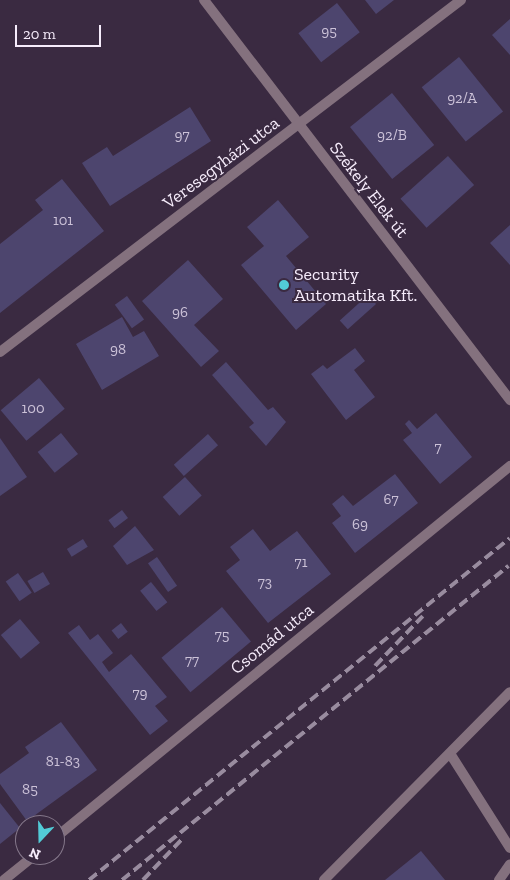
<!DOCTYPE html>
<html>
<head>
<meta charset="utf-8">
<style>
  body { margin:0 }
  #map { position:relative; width:510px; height:880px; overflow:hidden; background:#3a2a41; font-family:"Zilla Slab",serif }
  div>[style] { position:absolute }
  .building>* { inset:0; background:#4d456e; transform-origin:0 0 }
  .service>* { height:10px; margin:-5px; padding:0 5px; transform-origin:5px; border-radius:5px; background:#84717e }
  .minor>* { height:10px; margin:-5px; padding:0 5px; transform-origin:5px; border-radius:5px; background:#84717e }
  .rail>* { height:4px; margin-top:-2px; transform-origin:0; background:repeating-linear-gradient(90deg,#998c9f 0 10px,transparent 0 15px) }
  .dots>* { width:14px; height:14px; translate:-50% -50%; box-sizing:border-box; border:2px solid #3a2a41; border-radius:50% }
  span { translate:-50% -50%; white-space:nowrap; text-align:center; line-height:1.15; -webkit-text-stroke:4px #3a2a41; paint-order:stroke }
  .number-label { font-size:15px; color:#ccc2d8 }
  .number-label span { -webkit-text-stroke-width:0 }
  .street-label { font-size:18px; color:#f6ecfb }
  .poi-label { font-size:18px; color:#f6ecfb }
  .left { translate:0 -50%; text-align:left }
  .north { position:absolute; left:15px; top:815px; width:50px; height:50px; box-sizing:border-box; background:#3a2a41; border:1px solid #85788b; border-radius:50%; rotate:201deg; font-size:14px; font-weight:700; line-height:20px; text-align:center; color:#f6ecfb }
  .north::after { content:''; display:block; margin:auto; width:18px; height:22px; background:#52cbd7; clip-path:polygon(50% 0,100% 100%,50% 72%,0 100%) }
  .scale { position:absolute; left:15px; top:25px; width:86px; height:22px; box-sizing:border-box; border:2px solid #f6ecfb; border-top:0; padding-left:6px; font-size:15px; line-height:18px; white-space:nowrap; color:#f6ecfb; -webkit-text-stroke:4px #3a2a41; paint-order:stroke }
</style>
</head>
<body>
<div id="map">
  <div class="building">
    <div style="clip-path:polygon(365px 0,394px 0,376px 14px)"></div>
    <div style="left:337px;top:3px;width:37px;height:49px;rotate:52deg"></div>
    <div style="clip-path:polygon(510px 19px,510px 55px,492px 35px)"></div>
    <div style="left:459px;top:57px;width:70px;height:48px;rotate:51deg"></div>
    <div style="left:392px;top:93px;width:67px;height:54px;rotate:51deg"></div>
    <div style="clip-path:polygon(190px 107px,211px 141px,110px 206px,82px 163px,107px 147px,113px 156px)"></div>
    <div style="left:448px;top:156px;width:39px;height:64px;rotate:48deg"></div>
    <div style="clip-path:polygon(62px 179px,104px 231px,0 313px,0 244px,43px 210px,35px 200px)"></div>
    <div style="clip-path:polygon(278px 200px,309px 237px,286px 256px,326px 304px,296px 330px,241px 265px,264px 246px,247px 227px)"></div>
    <div style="clip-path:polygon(510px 225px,510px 265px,490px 243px)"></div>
    <div style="clip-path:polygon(188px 260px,223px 299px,194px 325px,219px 351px,201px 367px,142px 301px)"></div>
    <div style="left:368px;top:295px;width:12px;height:38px;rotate:48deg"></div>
    <div style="left:127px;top:296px;width:29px;height:15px;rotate:54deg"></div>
    <div style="clip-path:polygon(122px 317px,133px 337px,144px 331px,159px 356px,102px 390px,76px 344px)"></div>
    <div style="clip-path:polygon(355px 348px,365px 361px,354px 370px,375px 397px,346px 420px,311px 374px,323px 365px,327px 369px)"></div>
    <div style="clip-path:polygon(226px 362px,268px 410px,273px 407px,286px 422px,266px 446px,249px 427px,254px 423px,212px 375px)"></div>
    <div style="left:39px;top:378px;width:40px;height:50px;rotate:50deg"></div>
    <div style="clip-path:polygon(436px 413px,472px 457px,440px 484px,403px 440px,412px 433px,405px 424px,409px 420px,417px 429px)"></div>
    <div style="left:61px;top:433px;width:27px;height:30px;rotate:51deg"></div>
    <div style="left:208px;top:434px;width:15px;height:46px;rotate:48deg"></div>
    <div style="clip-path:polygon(0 438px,27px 477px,0 496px)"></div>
    <div style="clip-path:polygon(395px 474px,418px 503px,355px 553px,332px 523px,341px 516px,332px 504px,343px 495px,353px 506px)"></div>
    <div style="left:185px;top:477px;width:25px;height:30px;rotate:48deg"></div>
    <div style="left:122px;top:510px;width:10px;height:17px;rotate:53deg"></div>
    <div style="clip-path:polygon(135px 526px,154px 550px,127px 565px,113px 546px)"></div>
    <div style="clip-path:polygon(253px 529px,270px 551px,297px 531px,331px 574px,268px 623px,226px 571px,240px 560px,230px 547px)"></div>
    <div style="left:83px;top:539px;width:9px;height:19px;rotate:58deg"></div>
    <div style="left:157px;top:557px;width:35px;height:11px;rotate:55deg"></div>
    <div style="left:43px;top:572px;width:14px;height:18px;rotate:60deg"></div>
    <div style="left:18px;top:573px;width:24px;height:15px;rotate:55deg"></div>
    <div style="left:151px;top:582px;width:26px;height:14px;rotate:51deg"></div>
    <div style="left:222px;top:607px;width:45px;height:79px;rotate:50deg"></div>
    <div style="left:20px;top:619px;width:31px;height:25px;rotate:50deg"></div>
    <div style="left:121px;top:623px;width:11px;height:12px;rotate:52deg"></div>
    <div style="clip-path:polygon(79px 625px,90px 640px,98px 634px,113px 653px,102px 662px,109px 672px,131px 654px,167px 697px,155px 706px,168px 721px,150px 735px,68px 633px)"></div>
    <div style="clip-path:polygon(61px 722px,97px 770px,27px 821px,0 784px,0 774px,29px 753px,25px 747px)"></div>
    <div style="clip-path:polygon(0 803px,20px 828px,0 844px)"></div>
    <div style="clip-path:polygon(421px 851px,445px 880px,385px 880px)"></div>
  </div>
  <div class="service">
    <div style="left:451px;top:755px;width:110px;rotate:57.6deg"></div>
    <div style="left:324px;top:880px;width:264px;rotate:-45.3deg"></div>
    <div style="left:499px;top:880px;width:19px;rotate:-55deg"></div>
  </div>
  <div class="minor">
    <div style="left:204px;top:0;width:504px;rotate:52.58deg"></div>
    <div style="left:0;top:352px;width:580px;rotate:-37.36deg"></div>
    <div style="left:55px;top:838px;width:588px;rotate:-39.27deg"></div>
    <div style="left:4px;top:880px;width:40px;rotate:-39deg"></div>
  </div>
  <div class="rail">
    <div style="left:375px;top:666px;width:69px;rotate:-46.2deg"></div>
    <div style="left:89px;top:880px;width:542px;rotate:-39.09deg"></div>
    <div style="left:122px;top:880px;width:498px;rotate:-39.1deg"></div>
    <div style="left:143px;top:880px;width:59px;rotate:-46.4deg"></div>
  </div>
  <div class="dots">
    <div style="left:284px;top:285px;background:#52cbd7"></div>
  </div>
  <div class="number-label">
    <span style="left:329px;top:32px">95</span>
    <span style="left:462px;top:99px">92/A</span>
    <span style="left:182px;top:136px">97</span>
    <span style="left:392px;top:136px">92/B</span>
    <span style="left:63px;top:221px">101</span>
    <span style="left:180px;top:313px">96</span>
    <span style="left:118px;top:350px">98</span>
    <span style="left:33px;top:409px">100</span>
    <span style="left:438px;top:448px">7</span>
    <span style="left:391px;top:500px">67</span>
    <span style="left:360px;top:525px">69</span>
    <span style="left:301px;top:563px">71</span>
    <span style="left:265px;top:583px">73</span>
    <span style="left:222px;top:636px">75</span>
    <span style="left:192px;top:661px">77</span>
    <span style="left:140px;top:694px">79</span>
    <span style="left:63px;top:762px">81-83</span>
    <span style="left:30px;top:790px">85</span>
  </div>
  <div class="street-label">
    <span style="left:221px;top:163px;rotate:-37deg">Veresegyházi utca</span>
    <span style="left:369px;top:190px;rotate:52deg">Székely Elek út</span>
    <span style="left:272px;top:639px;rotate:-39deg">Csomád utca</span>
  </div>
  <div class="poi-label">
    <span class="left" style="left:294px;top:285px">Security<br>Automatika Kft.</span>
  </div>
  <div class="north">N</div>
  <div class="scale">20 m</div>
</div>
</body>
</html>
